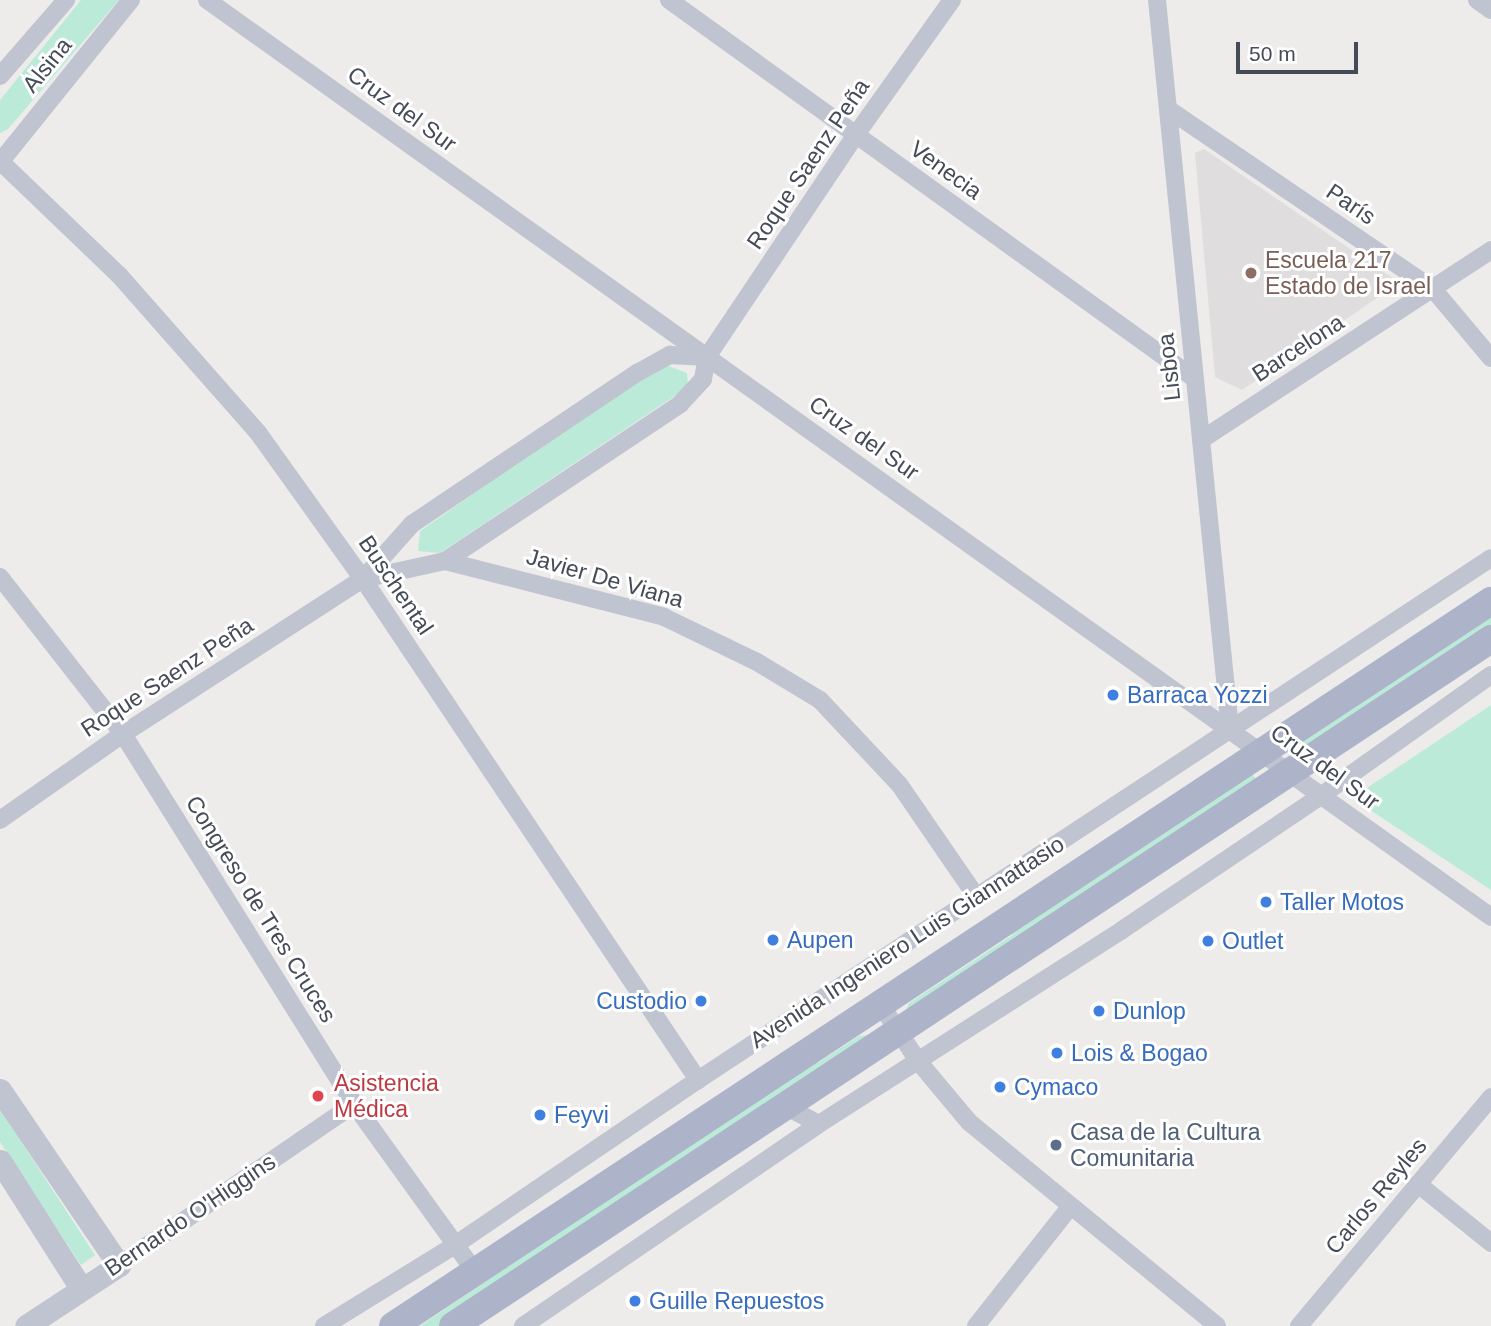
<!DOCTYPE html>
<html>
<head>
<meta charset="utf-8">
<style>
  body { margin:0 }
  #map { position:relative; width:1491px; height:1326px; overflow:hidden; background:#eeeceb; font-family:Helvetica,sans-serif }
  div>[style] { position:absolute }
  .education>* { inset:0; background:#dfdddd }
  .green>* { inset:0; background:#bbead8 }
  .minor>* { height:18px; margin:-9px; padding:0 9px; transform-origin:9px; border-radius:9px; background:#c0c4d0 }
  .tertiary>* { height:23px; margin:-11.5px; padding:0 11.5px; transform-origin:11.5px; border-radius:11.5px; background:#c0c4d0 }
  .primary>* { height:28px; margin:-14px; padding:0 14px; transform-origin:14px; border-radius:14px; background:#adb4c9 }
  .dots>* { width:19px; height:19px; translate:-50% -50%; box-sizing:border-box; border:4px solid #fff; border-radius:50% }
  span { translate:-50% -50%; white-space:nowrap; text-align:center; line-height:1.15; -webkit-text-stroke:6px #fff; paint-order:stroke }
  .street-label { font-size:23px; color:#454b57 }
  .education-label { font-size:23px; color:#785e54 }
  .left { translate:0 -50%; text-align:left }
  .shop-label { font-size:23px; color:#366cbe }
  .right { translate:-100% -50%; text-align:right }
  .health-label { font-size:23px; color:#be3a42 }
  .service-label { font-size:23px; color:#4e5e75 }
  .scale { position:absolute; left:1236px; top:42px; width:122px; height:32px; box-sizing:border-box; border:4px solid #454b57; border-top:0; padding-left:9px; font-size:21px; line-height:24px; white-space:nowrap; color:#454b57; -webkit-text-stroke:5px #fff; paint-order:stroke }
</style>
</head>
<body>
<div id="map">
  <div class="education">
    <div style="clip-path:polygon(1204px 149px,1394px 279px,1396px 285px,1242px 390px,1215px 377px,1195px 153px)"></div>
  </div>
  <div class="green">
    <div style="clip-path:polygon(81px 0,119px 0,8px 129px,0 133px,0 100px)"></div>
    <div style="clip-path:polygon(661px 363px,687px 373px,688px 387px,440px 553px,418px 551px,420px 531px)"></div>
    <div style="clip-path:polygon(1491px 612px,1491px 629px,1302px 751px,1299px 747px,1297px 744px)"></div>
    <div style="clip-path:polygon(1491px 705px,1491px 890px,1352px 798px)"></div>
    <div style="clip-path:polygon(1252px 774px,1257px 780px,906px 1011px,909px 1003px,1011px 936px,1023px 923px)"></div>
    <div style="clip-path:polygon(869px 1035px,438px 1326px,420px 1326px,800px 1069px,819px 1062px,859px 1036px)"></div>
    <div style="clip-path:polygon(0 1109px,95px 1255px,81px 1265px,0 1142px)"></div>
  </div>
  <div class="minor">
    <div style="left:207px;top:0;width:1578px;rotate:35.53deg"></div>
    <div style="left:669px;top:0;width:648px;rotate:35.77deg"></div>
    <div style="left:1157px;top:0;width:733px;rotate:84.28deg"></div>
    <div style="left:1477px;top:0;width:17px;rotate:36deg"></div>
    <div style="left:0;top:76px;width:101px;rotate:-49deg"></div>
    <div style="left:1168px;top:109px;width:320px;rotate:34.2deg"></div>
    <div style="left:1433px;top:289px;width:90px;rotate:50deg"></div>
    <div style="left:0;top:161px;width:165px;rotate:43.8deg"></div>
    <div style="left:119px;top:275px;width:212px;rotate:48.6deg"></div>
    <div style="left:259px;top:434px;width:178px;rotate:54.4deg"></div>
    <div style="left:363px;top:579px;width:603px;rotate:56.23deg"></div>
    <div style="left:1px;top:161px;width:207px;rotate:-51.1deg"></div>
    <div style="left:1201px;top:440px;width:347px;rotate:-33.2deg"></div>
    <div style="left:445px;top:561px;width:226px;rotate:14.3deg"></div>
    <div style="left:664px;top:617px;width:103px;rotate:25.8deg"></div>
    <div style="left:757px;top:662px;width:74px;rotate:31.1deg"></div>
    <div style="left:820px;top:700px;width:115px;rotate:46.8deg"></div>
    <div style="left:899px;top:784px;width:136px;rotate:55.5deg"></div>
    <div style="left:0;top:577px;width:199px;rotate:51.9deg"></div>
    <div style="left:123px;top:734px;width:436px;rotate:58deg"></div>
    <div style="left:354px;top:1104px;width:207px;rotate:54.2deg"></div>
    <div style="left:363px;top:579px;width:84px;rotate:-12.4deg"></div>
    <div style="left:445px;top:561px;width:283px;rotate:-33.7deg"></div>
    <div style="left:680px;top:404px;width:34px;rotate:-47deg"></div>
    <div style="left:703px;top:379px;width:22px;rotate:-80deg"></div>
    <div style="left:707px;top:357px;width:266px;rotate:-56.2deg"></div>
    <div style="left:855px;top:136px;width:167px;rotate:-54.5deg"></div>
    <div style="left:0;top:820px;width:150px;rotate:-35deg"></div>
    <div style="left:123px;top:734px;width:286px;rotate:-32.9deg"></div>
    <div style="left:363px;top:579px;width:74px;rotate:-48.3deg"></div>
    <div style="left:412px;top:524px;width:271px;rotate:-33.9deg"></div>
    <div style="left:637px;top:373px;width:38px;rotate:-29deg"></div>
    <div style="left:670px;top:355px;width:37px;rotate:3deg"></div>
    <div style="left:881px;top:1005px;width:67px;rotate:56.5deg"></div>
    <div style="left:918px;top:1061px;width:80px;rotate:50.1deg"></div>
    <div style="left:969px;top:1122px;width:321px;rotate:39.4deg"></div>
    <div style="left:785px;top:1106px;width:38px;rotate:28deg"></div>
    <div style="left:1418px;top:1184px;width:94px;rotate:38.9deg"></div>
    <div style="left:119px;top:1265px;width:285px;rotate:-34.4deg"></div>
    <div style="left:324px;top:1326px;width:154px;rotate:-31.7deg"></div>
    <div style="left:455px;top:1245px;width:294px;rotate:-34.2deg"></div>
    <div style="left:698px;top:1080px;width:949px;rotate:-33.36deg"></div>
    <div style="left:523px;top:1326px;width:358px;rotate:-34.3deg"></div>
    <div style="left:819px;top:1124px;width:360px;rotate:-32.6deg"></div>
    <div style="left:1122px;top:930px;width:241px;rotate:-34deg"></div>
    <div style="left:1322px;top:795px;width:207px;rotate:-35.4deg"></div>
    <div style="left:976px;top:1326px;width:152px;rotate:-51.7deg"></div>
    <div style="left:1299px;top:1326px;width:299px;rotate:-50deg"></div>
  </div>
  <div class="tertiary">
    <div style="left:0;top:1090px;width:212px;rotate:55.8deg"></div>
    <div style="left:119px;top:1265px;width:111px;rotate:146.7deg"></div>
    <div style="left:0;top:1161px;width:151px;rotate:57.5deg"></div>
  </div>
  <div class="primary">
    <div style="left:393px;top:1326px;width:1316px;rotate:-33.44deg"></div>
    <div style="left:453px;top:1326px;width:1245px;rotate:-33.5deg"></div>
  </div>
  <div class="dots">
    <div style="left:1251px;top:273px;background:#8d6e63"></div>
    <div style="left:1113px;top:695px;background:#3f7fe0"></div>
    <div style="left:1266px;top:902px;background:#3f7fe0"></div>
    <div style="left:773px;top:940px;background:#3f7fe0"></div>
    <div style="left:1208px;top:941px;background:#3f7fe0"></div>
    <div style="left:701px;top:1001px;background:#3f7fe0"></div>
    <div style="left:1099px;top:1011px;background:#3f7fe0"></div>
    <div style="left:1057px;top:1053px;background:#3f7fe0"></div>
    <div style="left:1000px;top:1087px;background:#3f7fe0"></div>
    <div style="left:318px;top:1096px;background:#e0444e"></div>
    <div style="left:540px;top:1115px;background:#3f7fe0"></div>
    <div style="left:1056px;top:1145px;background:#5c6f8a"></div>
    <div style="left:635px;top:1301px;background:#3f7fe0"></div>
  </div>
  <div class="street-label">
    <span style="left:47px;top:65px;rotate:-51deg">Alsina</span>
    <span style="left:402px;top:109px;rotate:36deg">Cruz del Sur</span>
    <span style="left:808px;top:164px;rotate:-56deg">Roque Saenz Peña</span>
    <span style="left:946px;top:170px;rotate:36deg">Venecia</span>
    <span style="left:1351px;top:204px;rotate:34deg">París</span>
    <span style="left:1298px;top:348px;rotate:-33deg">Barcelona</span>
    <span style="left:1169px;top:367px;rotate:-96deg">Lisboa</span>
    <span style="left:864px;top:438px;rotate:35deg">Cruz del Sur</span>
    <span style="left:605px;top:578px;rotate:16deg">Javier De Viana</span>
    <span style="left:396px;top:585px;rotate:56deg">Buschental</span>
    <span style="left:167px;top:677px;rotate:-33deg">Roque Saenz Peña</span>
    <span style="left:1325px;top:767px;rotate:36deg">Cruz del Sur</span>
    <span style="left:261px;top:909px;rotate:58deg">Congreso de Tres Cruces</span>
    <span style="left:907px;top:942px;rotate:-33deg">Avenida Ingeniero Luis Giannattasio</span>
    <span style="left:1376px;top:1196px;rotate:-50deg">Carlos Reyles</span>
    <span style="left:190px;top:1215px;rotate:-34deg">Bernardo O'Higgins</span>
  </div>
  <div class="education-label">
    <span class="left" style="left:1265px;top:273px">Escuela 217<br>Estado de Israel</span>
  </div>
  <div class="shop-label">
    <span class="left" style="left:1127px;top:695px">Barraca Yozzi</span>
    <span class="left" style="left:1280px;top:902px">Taller Motos</span>
    <span class="left" style="left:787px;top:940px">Aupen</span>
    <span class="left" style="left:1222px;top:941px">Outlet</span>
    <span class="right" style="left:687px;top:1001px">Custodio</span>
    <span class="left" style="left:1113px;top:1011px">Dunlop</span>
    <span class="left" style="left:1071px;top:1053px">Lois &amp; Bogao</span>
    <span class="left" style="left:1014px;top:1087px">Cymaco</span>
    <span class="left" style="left:554px;top:1115px">Feyvi</span>
    <span class="left" style="left:649px;top:1301px">Guille Repuestos</span>
  </div>
  <div class="health-label">
    <span class="left" style="left:334px;top:1096px">Asistencia<br>Médica</span>
  </div>
  <div class="service-label">
    <span class="left" style="left:1070px;top:1145px">Casa de la Cultura<br>Comunitaria</span>
  </div>
  <div class="scale">50 m</div>
</div>
</body>
</html>
